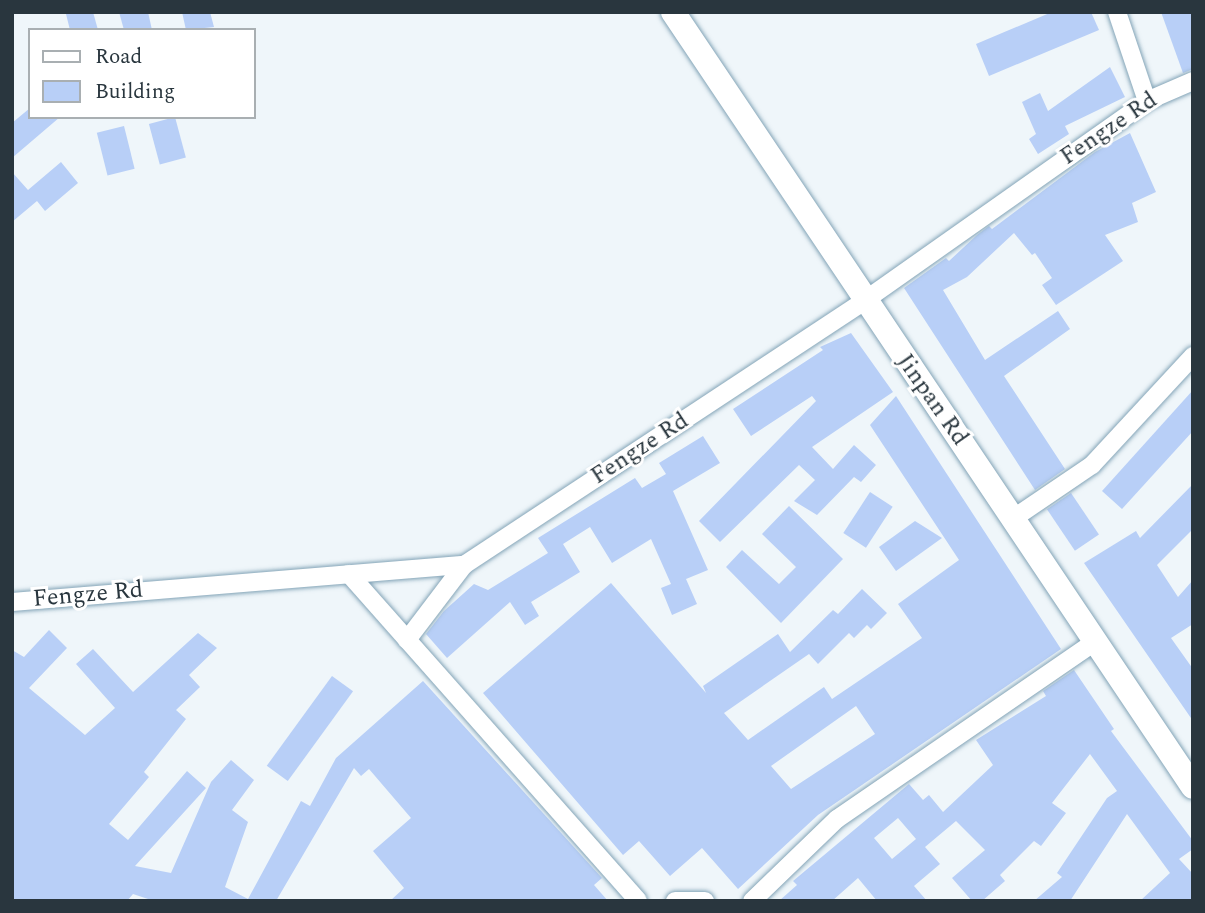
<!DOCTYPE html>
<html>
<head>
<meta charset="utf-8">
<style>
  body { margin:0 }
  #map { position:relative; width:1205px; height:913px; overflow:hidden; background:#eff6fa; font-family:Spectral,serif }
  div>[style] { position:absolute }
  .building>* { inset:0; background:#b8cff7; transform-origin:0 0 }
  .roads { filter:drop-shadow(0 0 2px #83a4b7) drop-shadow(0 0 2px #83a4b7) }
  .street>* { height:18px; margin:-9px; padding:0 9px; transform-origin:9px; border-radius:9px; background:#fff }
  .secondary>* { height:24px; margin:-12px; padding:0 12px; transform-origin:12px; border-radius:12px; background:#fff }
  span { translate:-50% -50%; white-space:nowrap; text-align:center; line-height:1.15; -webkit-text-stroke:6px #fff; paint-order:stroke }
  .street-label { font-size:24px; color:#29363e }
  .frame { position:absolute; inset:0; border:14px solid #29363e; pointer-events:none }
  .legend { position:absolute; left:28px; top:28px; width:228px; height:91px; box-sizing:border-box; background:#fff; border:2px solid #a9afb2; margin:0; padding:9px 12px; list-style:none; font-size:21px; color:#29363e }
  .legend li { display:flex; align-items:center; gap:14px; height:35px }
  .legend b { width:35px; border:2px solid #a9afb2 }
</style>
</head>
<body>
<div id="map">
  <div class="building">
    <div style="clip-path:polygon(93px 12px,98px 30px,70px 30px,66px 14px)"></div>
    <div style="clip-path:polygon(119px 12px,148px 12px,152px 30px,124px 30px)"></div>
    <div style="clip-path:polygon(182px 12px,210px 12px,214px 27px,186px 30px)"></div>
    <div style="clip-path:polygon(1052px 12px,1091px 12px,1099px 30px,989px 76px,976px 44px)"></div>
    <div style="clip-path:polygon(1161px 12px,1193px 12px,1193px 69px,1183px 73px)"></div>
    <div style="clip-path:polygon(1110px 67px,1125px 97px,1065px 126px,1069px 134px,1038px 154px,1029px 139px,1036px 134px,1022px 102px,1040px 93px,1048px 111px)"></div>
    <div style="clip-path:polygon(30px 108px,30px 117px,60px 117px,12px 158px,12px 123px)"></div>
    <div style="left:175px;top:117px;width:42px;height:27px;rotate:75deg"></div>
    <div style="left:124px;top:126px;width:44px;height:28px;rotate:76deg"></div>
    <div style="clip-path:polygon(1130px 133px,1156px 192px,1132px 203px,1138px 222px,1105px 235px,1123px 261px,1056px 305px,1042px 285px,1052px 278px,1035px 253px,1032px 255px,1014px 233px,967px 277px,943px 290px,985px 360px,1058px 311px,1070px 329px,1004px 376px,1065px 469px,1035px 490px,904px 288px,946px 258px,949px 261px,977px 235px,989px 226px,992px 229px,1095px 152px)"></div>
    <div style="clip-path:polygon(61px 162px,78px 183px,45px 211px,37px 201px,12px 222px,12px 172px,28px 190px)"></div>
    <div style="clip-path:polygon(851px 333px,893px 392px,812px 447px,833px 469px,854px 445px,876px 465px,861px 482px,854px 477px,817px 515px,794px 501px,815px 480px,799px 465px,720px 542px,699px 521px,816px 401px,812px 396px,751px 436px,733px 409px,823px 350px,820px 347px)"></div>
    <div style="clip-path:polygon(1193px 390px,1193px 431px,1122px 509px,1102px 491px)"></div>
    <div style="clip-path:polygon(evenodd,896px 396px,1061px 649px,818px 815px,738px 889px,702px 848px,670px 876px,639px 841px,623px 855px,483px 693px,611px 583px,706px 693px,703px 686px,778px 634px,790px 652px,833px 610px,838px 614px,862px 589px,887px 613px,871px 629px,867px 625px,854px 638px,849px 633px,818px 664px,809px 654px,724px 713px,748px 740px,824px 687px,832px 699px,922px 638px,898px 604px,959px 560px,870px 425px,896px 396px,856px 706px,875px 734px,791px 789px,771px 766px,856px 706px)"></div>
    <div style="clip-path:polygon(703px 436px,720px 463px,673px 491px,708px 570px,686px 579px,697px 604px,672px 615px,661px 588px,671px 584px,651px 539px,612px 563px,590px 527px,563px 544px,580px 572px,531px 602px,539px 616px,525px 625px,510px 602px,447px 658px,426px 634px,444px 611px,474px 584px,488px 590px,548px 553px,538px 538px,635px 478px,642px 488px,666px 474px,659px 463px)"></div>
    <div style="clip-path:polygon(1193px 484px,1193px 529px,1157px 565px,1178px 597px,1193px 580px,1193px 624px,1171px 638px,1193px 669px,1193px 721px,1084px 563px,1136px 531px,1140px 538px)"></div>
    <div style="left:870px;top:492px;width:27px;height:49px;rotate:33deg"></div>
    <div style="left:1071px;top:493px;width:50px;height:29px;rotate:56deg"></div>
    <div style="clip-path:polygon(789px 506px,843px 559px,781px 623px,726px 567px,742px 550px,779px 584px,796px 567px,762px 534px)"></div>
    <div style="clip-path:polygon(915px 521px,942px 538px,896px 571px,879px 547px)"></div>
    <div style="clip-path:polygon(49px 630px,67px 648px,29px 688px,85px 735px,115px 708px,76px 664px,93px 649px,133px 692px,198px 633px,217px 648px,189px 675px,200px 687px,176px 710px,186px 719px,144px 772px,149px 777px,109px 824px,128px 840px,187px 771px,206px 788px,135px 866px,171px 873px,211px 782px,231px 760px,254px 780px,232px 810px,248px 822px,225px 887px,248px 899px,301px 801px,310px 806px,336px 758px,423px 681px,602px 878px,594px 885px,608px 901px,390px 901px,404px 888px,373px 851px,411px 818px,369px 769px,361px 776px,354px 768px,276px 901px,154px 901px,133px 894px,127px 901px,12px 901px,12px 650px,24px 657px)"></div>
    <div style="clip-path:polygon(evenodd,1074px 670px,1114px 729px,1111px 731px,1193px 841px,1193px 849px,1179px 859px,1193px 874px,1193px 901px,1140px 901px,1170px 873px,1127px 814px,1070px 901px,1034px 901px,1062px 877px,1057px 873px,1107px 798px,1117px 791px,1090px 754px,1052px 803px,1066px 813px,1041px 846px,1034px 841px,1000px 875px,1005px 881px,982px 901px,972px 901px,952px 878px,985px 850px,956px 821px,925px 847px,940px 864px,914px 886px,927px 901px,877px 901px,858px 878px,832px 901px,779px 901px,797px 885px,793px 881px,909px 784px,923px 800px,929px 795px,943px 812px,993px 765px,976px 740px,1046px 696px,1043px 691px,1074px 670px,898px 818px,916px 839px,892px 859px,874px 838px,898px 818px)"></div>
    <div style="left:332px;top:676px;width:26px;height:111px;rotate:36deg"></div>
  </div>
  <div class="roads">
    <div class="street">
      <div style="left:1117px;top:12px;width:94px;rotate:71.4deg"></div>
      <div style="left:1014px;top:518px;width:94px;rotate:-34.2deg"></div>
      <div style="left:1092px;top:465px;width:149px;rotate:-47.2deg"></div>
      <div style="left:349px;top:574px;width:436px;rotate:48.5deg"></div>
      <div style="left:12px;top:602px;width:454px;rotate:-4.7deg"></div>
      <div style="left:464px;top:565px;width:479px;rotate:-33.4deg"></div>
      <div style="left:864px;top:301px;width:347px;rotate:-35.2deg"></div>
      <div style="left:1147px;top:101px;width:50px;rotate:-23.5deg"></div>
      <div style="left:407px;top:640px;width:94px;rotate:-52.8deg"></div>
      <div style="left:675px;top:901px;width:30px"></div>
      <div style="left:752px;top:901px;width:118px;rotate:-44deg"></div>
      <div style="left:837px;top:819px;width:313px;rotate:-34.5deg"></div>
    </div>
    <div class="secondary">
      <div style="left:673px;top:12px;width:933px;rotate:56.14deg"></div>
    </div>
  </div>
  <div class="street-label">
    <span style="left:1109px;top:129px;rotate:-34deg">Fengze Rd</span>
    <span style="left:932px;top:400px;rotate:55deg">Jinpan Rd</span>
    <span style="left:640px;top:449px;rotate:-33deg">Fengze Rd</span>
    <span style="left:88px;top:595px;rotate:-5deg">Fengze Rd</span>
  </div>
  <div class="frame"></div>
  <ul class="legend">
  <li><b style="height:9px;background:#fff"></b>Road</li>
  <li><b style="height:19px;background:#b8cff7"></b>Building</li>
  </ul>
</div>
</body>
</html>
